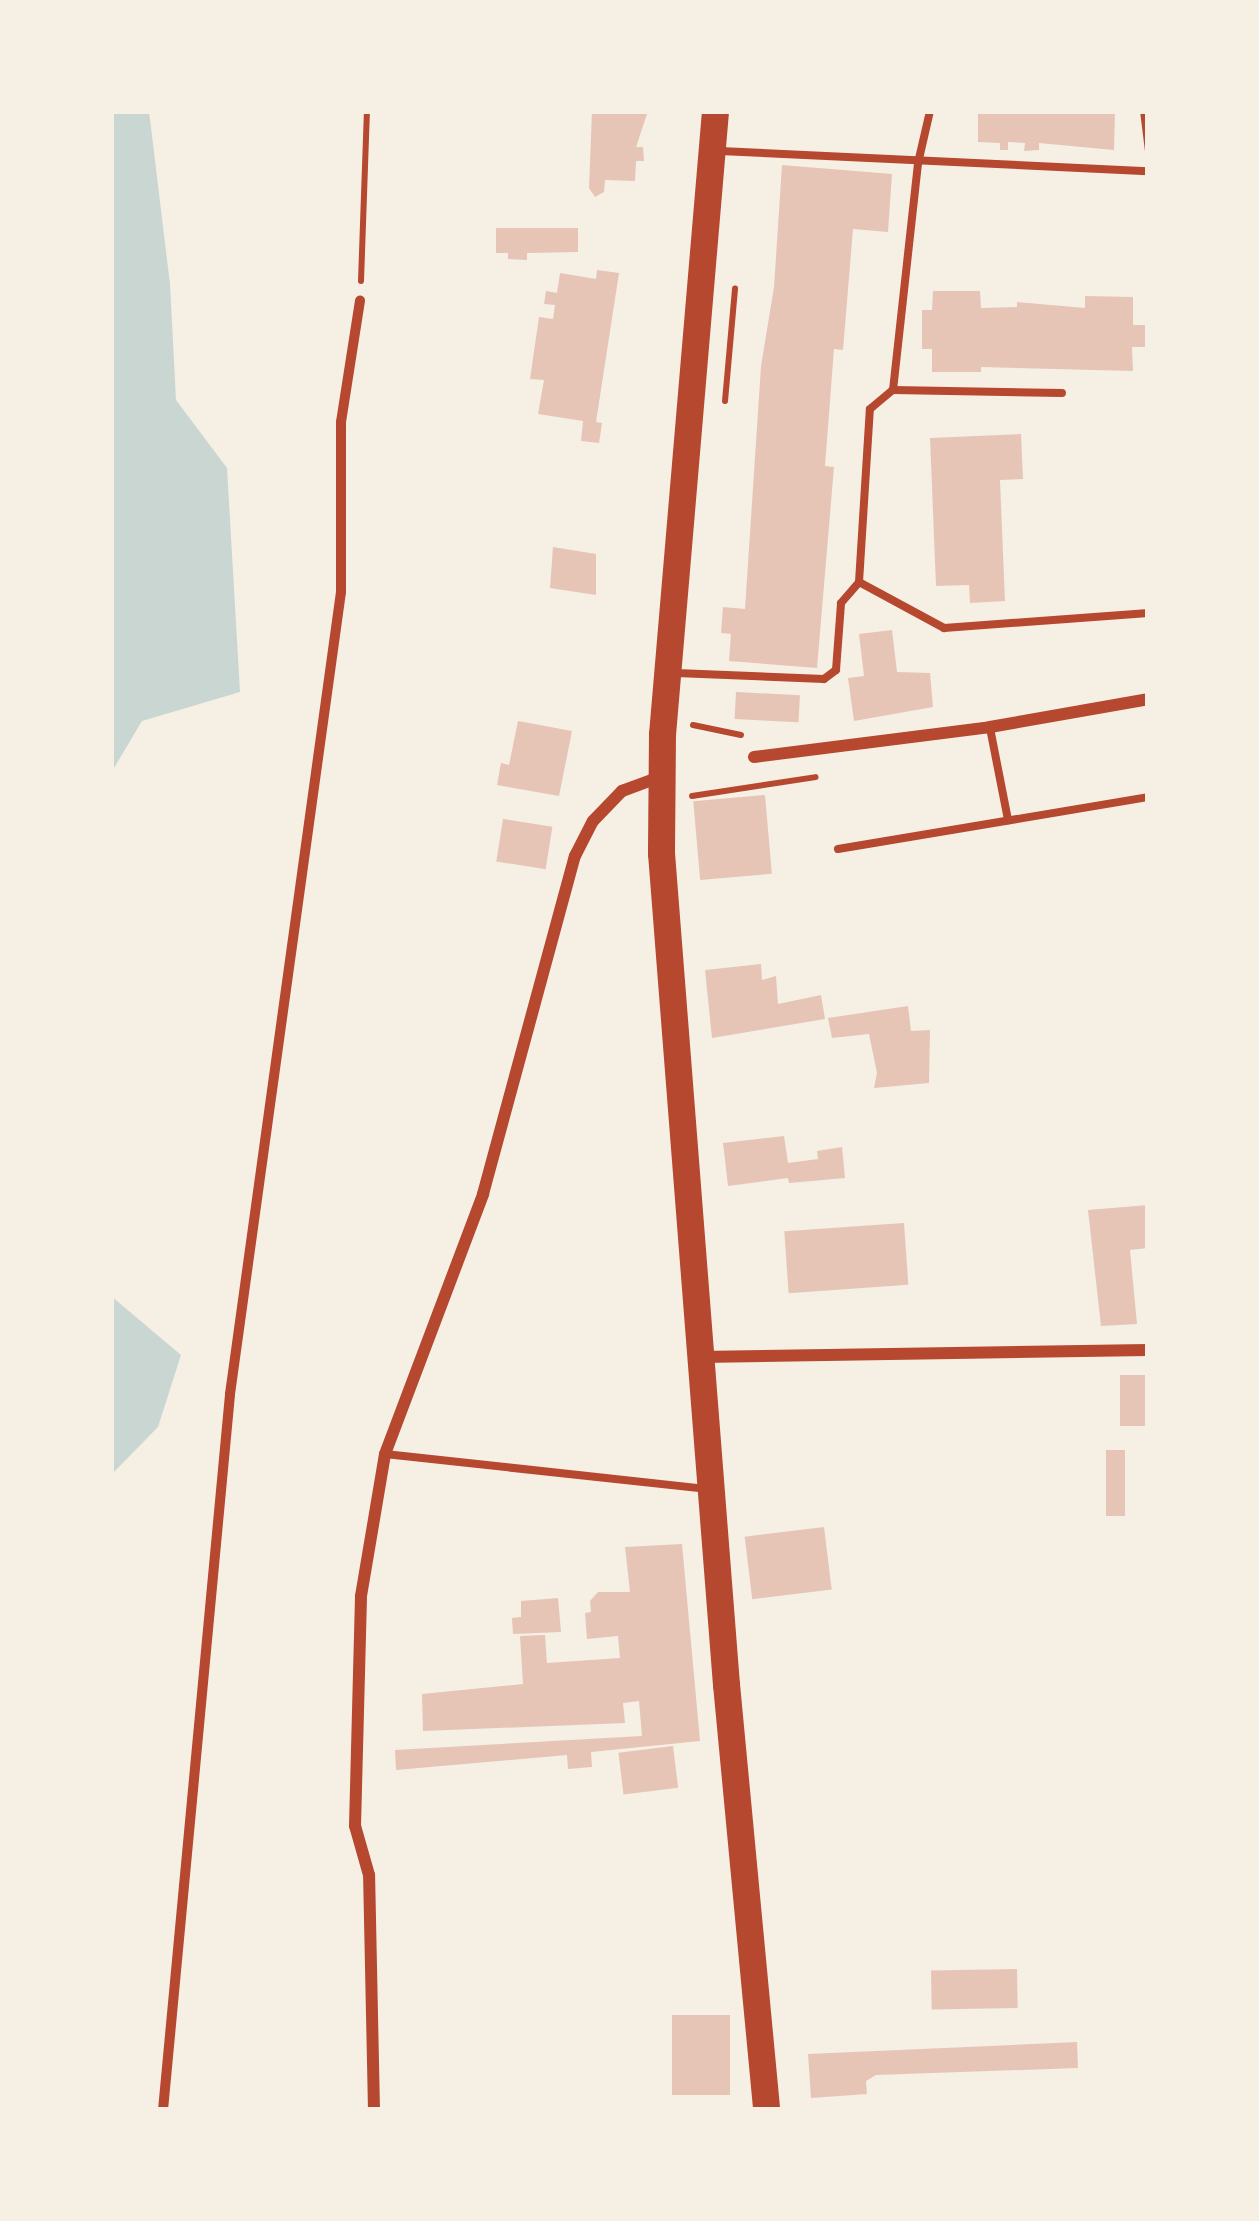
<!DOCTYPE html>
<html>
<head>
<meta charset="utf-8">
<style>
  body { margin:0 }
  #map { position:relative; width:1259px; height:2221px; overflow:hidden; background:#f6efe4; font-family:"Alegreya Sans",sans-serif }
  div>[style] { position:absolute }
  .water>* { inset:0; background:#c9d6d2 }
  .building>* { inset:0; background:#e6c5b7; transform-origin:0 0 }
  .path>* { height:6px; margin:-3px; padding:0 3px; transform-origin:3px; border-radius:3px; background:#b5482f }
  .service>* { height:8px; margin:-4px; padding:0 4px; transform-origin:4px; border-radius:4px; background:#b5482f }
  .pedestrian>* { height:10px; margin:-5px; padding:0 5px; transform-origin:5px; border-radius:5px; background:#b5482f }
  .minor>* { height:12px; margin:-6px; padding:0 6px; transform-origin:6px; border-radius:6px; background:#b5482f }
  .primary>* { height:27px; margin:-13.5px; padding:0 13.5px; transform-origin:13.5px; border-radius:13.5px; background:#b5482f }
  span { translate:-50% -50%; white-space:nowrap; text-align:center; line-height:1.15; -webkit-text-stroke:9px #f6efe4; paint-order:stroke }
  .frame { position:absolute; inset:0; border:114px solid #f6efe4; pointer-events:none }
</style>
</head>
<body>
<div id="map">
  <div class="water">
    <div style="clip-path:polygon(111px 111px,149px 111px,170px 284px,176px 400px,227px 468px,240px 692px,142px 721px,111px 773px)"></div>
    <div style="clip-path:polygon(111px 1296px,181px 1355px,158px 1427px,111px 1475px)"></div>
  </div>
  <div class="building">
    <div style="clip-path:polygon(592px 111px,648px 111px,636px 147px,643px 147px,644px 161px,636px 161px,635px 181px,605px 180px,604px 192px,595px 197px,589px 188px)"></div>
    <div style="clip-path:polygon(978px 111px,1115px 111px,1114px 150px,1039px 143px,1039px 150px,1024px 151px,1025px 143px,1008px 142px,1008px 150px,1000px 150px,1000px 143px,978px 142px)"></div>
    <div style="clip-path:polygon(782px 165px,892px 174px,888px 232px,853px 229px,843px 350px,834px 349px,825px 466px,834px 467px,817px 668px,729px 661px,731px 634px,721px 633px,723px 607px,745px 609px,761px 366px,774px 287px)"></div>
    <div style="clip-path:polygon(496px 228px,578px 228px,578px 252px,527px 253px,527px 260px,508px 259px,508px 253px,496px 253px)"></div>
    <div style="clip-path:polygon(597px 270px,619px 273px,596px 422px,602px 423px,599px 443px,581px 441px,583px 421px,538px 414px,544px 380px,530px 379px,539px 317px,553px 319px,555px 305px,544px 304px,546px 291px,557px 293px,560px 273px,596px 279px)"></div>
    <div style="clip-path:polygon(933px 291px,980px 291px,981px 308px,1017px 307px,1017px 302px,1085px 308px,1085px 296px,1133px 297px,1133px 325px,1148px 325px,1148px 347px,1132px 347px,1133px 371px,981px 367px,981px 372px,932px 372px,932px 349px,922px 349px,922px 310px,932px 310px)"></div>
    <div style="clip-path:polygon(1021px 434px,1023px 479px,1000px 480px,1005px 601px,970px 603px,969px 585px,936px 586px,930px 438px)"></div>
    <div style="clip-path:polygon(553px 547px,596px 554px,596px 595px,550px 588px)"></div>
    <div style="clip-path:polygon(892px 630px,897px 672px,930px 673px,933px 707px,854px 721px,848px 678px,864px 676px,859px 634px)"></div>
    <div style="left:736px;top:692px;width:64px;height:27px;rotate:3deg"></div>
    <div style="clip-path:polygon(518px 721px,572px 731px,559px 796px,497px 785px,501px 763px,509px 765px)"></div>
    <div style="left:765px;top:795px;width:79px;height:72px;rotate:85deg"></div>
    <div style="left:503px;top:819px;width:50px;height:43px;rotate:9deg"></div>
    <div style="clip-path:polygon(761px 964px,762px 980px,776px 976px,778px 1004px,821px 995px,825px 1019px,712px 1038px,705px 970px)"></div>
    <div style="clip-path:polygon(908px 1006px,911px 1031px,930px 1030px,929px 1083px,874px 1088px,877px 1073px,869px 1034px,832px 1038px,828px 1018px)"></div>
    <div style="clip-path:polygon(784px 1136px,788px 1163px,818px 1159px,817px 1151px,842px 1147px,845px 1178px,789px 1183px,788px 1178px,728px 1186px,723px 1143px)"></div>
    <div style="clip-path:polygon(1148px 1205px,1148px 1248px,1130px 1250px,1137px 1324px,1101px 1326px,1088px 1210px)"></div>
    <div style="left:904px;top:1223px;width:62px;height:120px;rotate:86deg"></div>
    <div style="left:1148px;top:1375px;width:51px;height:28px;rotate:90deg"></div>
    <div style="left:1106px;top:1450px;width:19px;height:66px"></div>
    <div style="left:824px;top:1527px;width:63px;height:80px;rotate:83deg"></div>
    <div style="clip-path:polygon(682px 1544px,700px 1741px,591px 1752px,592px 1767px,568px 1769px,567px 1755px,396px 1770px,395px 1750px,642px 1736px,639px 1701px,623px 1703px,625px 1723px,423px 1731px,422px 1694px,523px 1684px,520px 1636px,545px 1635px,547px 1663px,620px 1658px,618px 1636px,587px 1639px,585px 1613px,591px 1612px,590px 1601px,598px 1592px,630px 1592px,625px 1547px)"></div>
    <div style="clip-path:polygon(558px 1598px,561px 1632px,513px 1634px,512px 1618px,521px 1617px,521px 1601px)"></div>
    <div style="left:673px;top:1746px;width:42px;height:55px;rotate:83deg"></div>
    <div style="left:1017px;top:1969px;width:39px;height:86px;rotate:89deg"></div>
    <div style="left:672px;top:2015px;width:58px;height:80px"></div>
    <div style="clip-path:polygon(1077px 2042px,1078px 2068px,876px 2075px,866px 2081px,867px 2094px,811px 2098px,808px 2054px)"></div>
  </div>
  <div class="path">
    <div style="left:1143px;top:111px;width:40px;rotate:82.9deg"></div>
    <div style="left:361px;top:281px;width:170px;rotate:-88deg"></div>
    <div style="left:725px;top:401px;width:113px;rotate:-84.9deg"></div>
    <div style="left:693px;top:725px;width:49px;rotate:11.8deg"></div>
    <div style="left:692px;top:796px;width:125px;rotate:-8.7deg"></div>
  </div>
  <div class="service">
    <div style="left:720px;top:151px;width:428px;rotate:2.7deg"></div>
    <div style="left:893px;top:390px;width:169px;rotate:1deg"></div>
    <div style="left:859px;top:582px;width:97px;rotate:28.4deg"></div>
    <div style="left:944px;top:628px;width:205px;rotate:-4.2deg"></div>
    <div style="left:676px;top:673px;width:148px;rotate:2.3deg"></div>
    <div style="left:824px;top:679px;width:15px;rotate:-37deg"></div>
    <div style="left:836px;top:670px;width:67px;rotate:-85.7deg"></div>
    <div style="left:841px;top:603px;width:28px;rotate:-49deg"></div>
    <div style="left:859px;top:582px;width:173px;rotate:-86.4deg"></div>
    <div style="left:870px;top:409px;width:30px;rotate:-40deg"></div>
    <div style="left:893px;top:390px;width:228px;rotate:-83.7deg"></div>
    <div style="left:918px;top:163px;width:53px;rotate:-77deg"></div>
    <div style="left:990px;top:728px;width:94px;rotate:78.9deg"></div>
    <div style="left:838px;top:849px;width:314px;rotate:-9.5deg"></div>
    <div style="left:385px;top:1454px;width:323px;rotate:6.2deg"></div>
  </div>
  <div class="pedestrian">
    <div style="left:163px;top:2110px;width:719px;rotate:-84.65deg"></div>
    <div style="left:230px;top:1394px;width:810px;rotate:-82.12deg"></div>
    <div style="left:341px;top:592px;width:170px;rotate:-90deg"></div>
    <div style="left:341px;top:422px;width:123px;rotate:-81.1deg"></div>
  </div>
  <div class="minor">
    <div style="left:754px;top:757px;width:238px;rotate:-7.2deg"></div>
    <div style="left:990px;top:727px;width:160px;rotate:-10deg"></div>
    <div style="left:700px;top:1357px;width:448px;rotate:-0.9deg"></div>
    <div style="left:374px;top:2110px;width:235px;rotate:-91.2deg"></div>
    <div style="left:369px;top:1875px;width:51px;rotate:-105.9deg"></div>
    <div style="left:355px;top:1826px;width:230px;rotate:-88.5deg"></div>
    <div style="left:361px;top:1596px;width:144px;rotate:-80.4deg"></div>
    <div style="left:385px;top:1454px;width:278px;rotate:-69.3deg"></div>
    <div style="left:483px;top:1194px;width:350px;rotate:-74.8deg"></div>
    <div style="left:575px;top:856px;width:39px;rotate:-63deg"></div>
    <div style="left:593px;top:821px;width:42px;rotate:-46deg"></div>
    <div style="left:622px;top:791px;width:40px;rotate:-20.2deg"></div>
  </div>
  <div class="primary">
    <div style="left:715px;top:111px;width:625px;rotate:94.86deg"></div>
    <div style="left:662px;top:734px;width:119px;rotate:90.5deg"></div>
    <div style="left:661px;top:853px;width:834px;rotate:85.53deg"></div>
    <div style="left:726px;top:1684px;width:428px;rotate:84.6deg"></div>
  </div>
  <div class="frame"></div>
</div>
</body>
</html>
